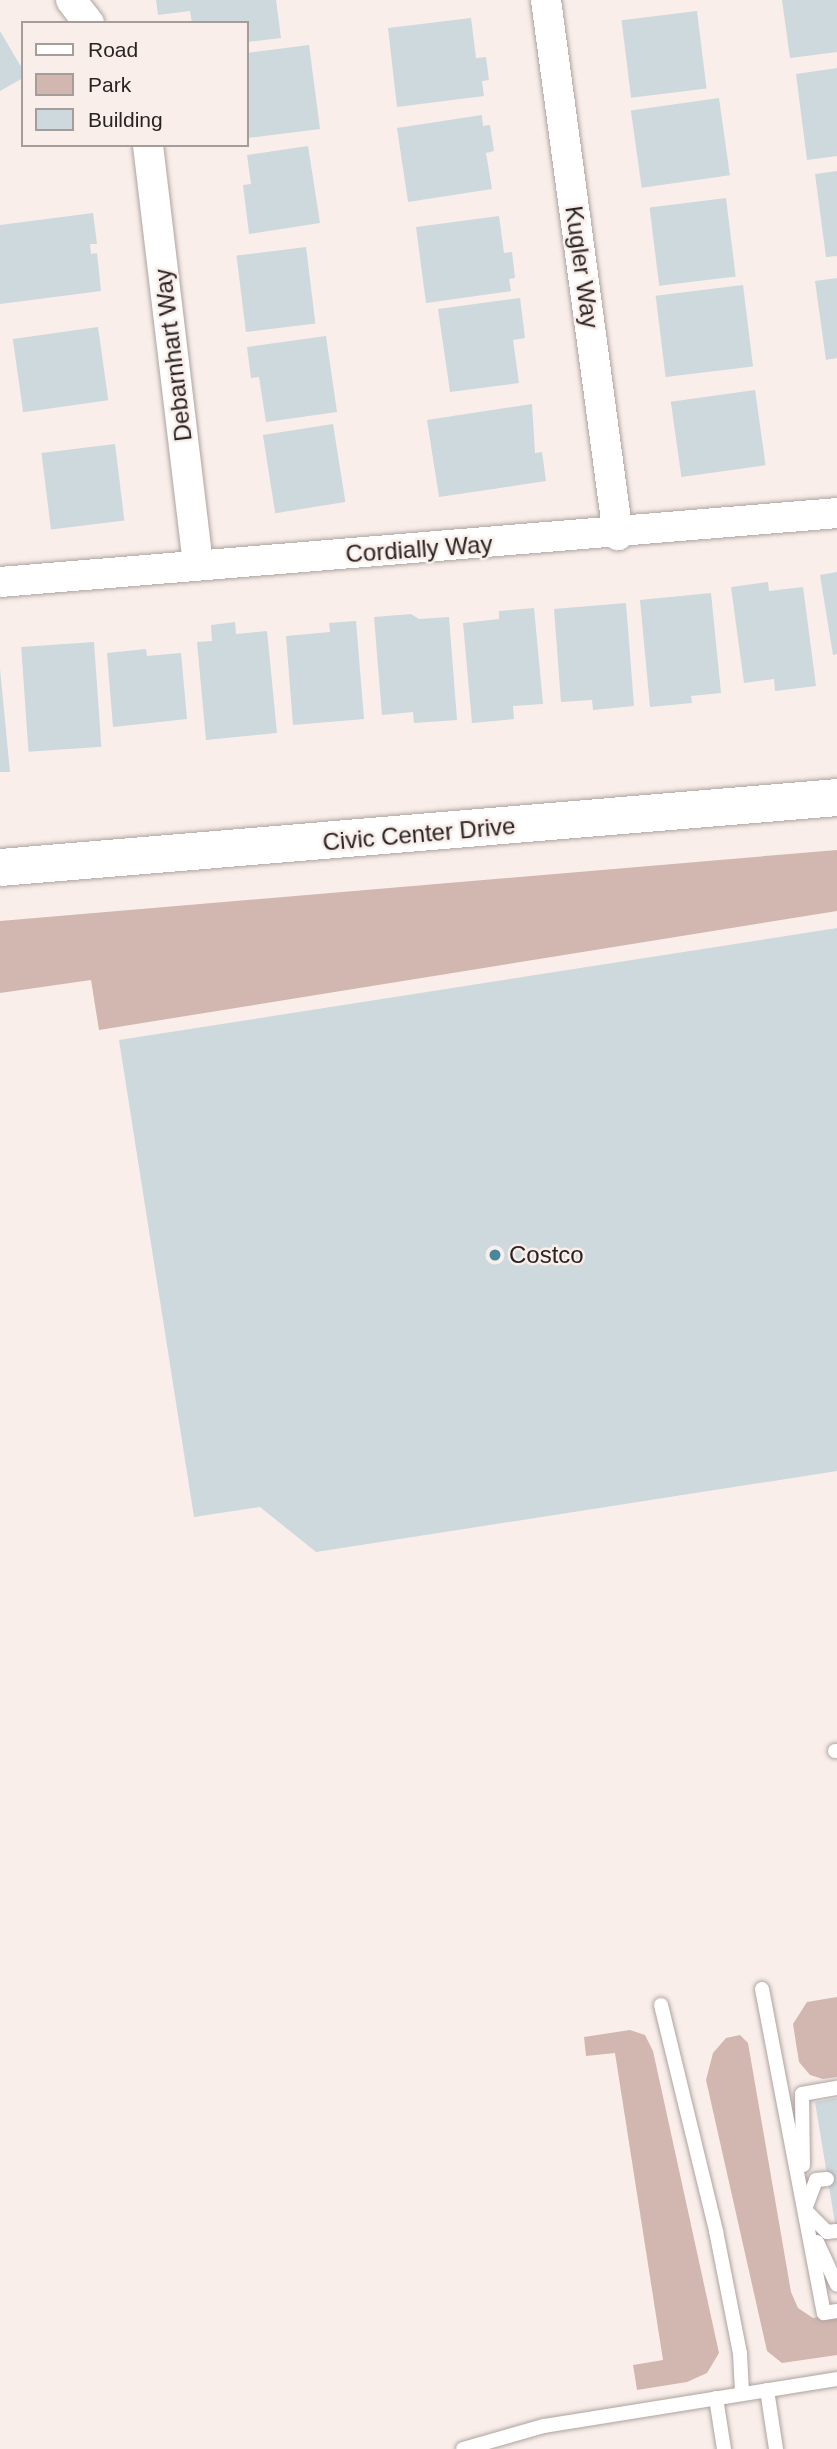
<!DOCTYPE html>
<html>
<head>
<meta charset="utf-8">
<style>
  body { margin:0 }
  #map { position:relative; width:837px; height:2449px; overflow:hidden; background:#f9eeea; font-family:Arial,sans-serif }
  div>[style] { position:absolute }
  .green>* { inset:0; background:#d1b7af }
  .building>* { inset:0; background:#cdd9dc; transform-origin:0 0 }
  .roads { filter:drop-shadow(0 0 2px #ada39f) drop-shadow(0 0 2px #ada39f) }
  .service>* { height:14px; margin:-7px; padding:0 7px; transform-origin:7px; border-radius:7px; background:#fff }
  .minor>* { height:30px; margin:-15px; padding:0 15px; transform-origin:15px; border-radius:15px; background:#fff }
  .tertiary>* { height:37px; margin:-18.5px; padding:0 18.5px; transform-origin:18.5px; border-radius:18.5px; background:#fff }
  .dots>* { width:19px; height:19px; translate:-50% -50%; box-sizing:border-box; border:4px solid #f9eeea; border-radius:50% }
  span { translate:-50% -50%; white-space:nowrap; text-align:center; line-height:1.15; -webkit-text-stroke:5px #f9eeea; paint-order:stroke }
  .street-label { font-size:24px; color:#282423 }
  .poi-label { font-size:24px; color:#282423 }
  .left { translate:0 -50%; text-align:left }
  .legend { position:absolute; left:21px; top:21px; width:228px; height:126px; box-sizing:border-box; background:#f9eeea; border:2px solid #a59d9a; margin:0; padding:9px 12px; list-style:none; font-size:21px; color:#282423 }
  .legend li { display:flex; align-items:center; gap:14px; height:35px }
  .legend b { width:35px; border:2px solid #a59d9a }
</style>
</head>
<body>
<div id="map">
  <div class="green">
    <div style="clip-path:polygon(837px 850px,837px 911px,99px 1030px,91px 980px,0 993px,0 921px)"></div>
    <div style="clip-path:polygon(837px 1997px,837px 2077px,823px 2079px,810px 2075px,799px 2062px,793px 2024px,807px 2002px)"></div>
    <div style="clip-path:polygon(630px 2030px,645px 2035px,653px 2051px,719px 2353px,707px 2373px,687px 2382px,637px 2390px,633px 2365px,663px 2360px,615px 2053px,586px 2056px,584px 2037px)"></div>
    <div style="clip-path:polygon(740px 2035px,748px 2043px,791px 2292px,798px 2308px,813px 2318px,837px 2314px,837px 2355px,782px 2363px,767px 2351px,706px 2080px,713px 2053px,726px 2038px)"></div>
  </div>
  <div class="building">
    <div style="clip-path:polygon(156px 0,276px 0,281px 38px,247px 42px,247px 23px,192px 23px,190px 11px,158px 15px)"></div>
    <div style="clip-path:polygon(782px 0,837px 0,837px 52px,790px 58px)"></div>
    <div style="left:697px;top:11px;width:78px;height:76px;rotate:83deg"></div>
    <div style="clip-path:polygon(471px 18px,476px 58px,486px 57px,489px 80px,482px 81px,484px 96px,397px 107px,388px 28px)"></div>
    <div style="clip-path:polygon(0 31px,23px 70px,23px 78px,0 91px)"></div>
    <div style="clip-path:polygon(309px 45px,320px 129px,247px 138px,247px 53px)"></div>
    <div style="clip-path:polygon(837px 68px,837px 156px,807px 160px,796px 74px)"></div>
    <div style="left:719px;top:98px;width:78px;height:89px;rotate:82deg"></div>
    <div style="clip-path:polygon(482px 115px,483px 126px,490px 125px,494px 151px,486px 153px,492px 189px,408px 202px,397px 128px)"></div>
    <div style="clip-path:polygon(308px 146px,320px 223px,249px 234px,243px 185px,251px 184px,247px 155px)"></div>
    <div style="clip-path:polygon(837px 171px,837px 256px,826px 257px,815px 174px)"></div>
    <div style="left:726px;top:198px;width:79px;height:77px;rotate:83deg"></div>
    <div style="clip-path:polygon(93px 213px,97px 244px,90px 244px,91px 254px,97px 253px,101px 291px,0 304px,0 225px)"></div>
    <div style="clip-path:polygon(499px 216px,504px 253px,512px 252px,515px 278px,509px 279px,511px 291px,426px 303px,416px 227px)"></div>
    <div style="left:306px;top:247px;width:77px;height:70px;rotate:83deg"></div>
    <div style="clip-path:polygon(837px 278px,837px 358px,826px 360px,815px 281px)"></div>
    <div style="left:743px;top:285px;width:82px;height:88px;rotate:83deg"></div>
    <div style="clip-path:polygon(520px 298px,525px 338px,513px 340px,519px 383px,450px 392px,438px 309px)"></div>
    <div style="left:98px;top:327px;width:74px;height:86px;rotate:82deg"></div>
    <div style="clip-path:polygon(326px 336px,337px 412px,266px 422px,259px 377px,251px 378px,247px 347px)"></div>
    <div style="left:755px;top:390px;width:76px;height:85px;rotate:82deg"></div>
    <div style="clip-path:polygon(532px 404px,535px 453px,542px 452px,546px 481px,439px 497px,427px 420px)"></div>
    <div style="left:333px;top:424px;width:79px;height:71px;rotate:81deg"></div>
    <div style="left:115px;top:444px;width:77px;height:74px;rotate:83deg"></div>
    <div style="clip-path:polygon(837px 572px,837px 654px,833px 655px,820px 575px)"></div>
    <div style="clip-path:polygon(768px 582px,769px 591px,803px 587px,816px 686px,775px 691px,774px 679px,744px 683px,731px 587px)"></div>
    <div style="clip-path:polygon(711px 593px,721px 693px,691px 696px,692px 703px,650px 707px,640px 600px)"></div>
    <div style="clip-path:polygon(626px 603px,634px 706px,593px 710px,592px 700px,561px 702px,554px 609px)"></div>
    <div style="clip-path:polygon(534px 608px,543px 704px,513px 706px,514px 719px,472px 723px,463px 623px,499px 619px,499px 611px)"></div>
    <div style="clip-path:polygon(411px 614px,419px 619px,449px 617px,457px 720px,414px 723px,413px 712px,382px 715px,374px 617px)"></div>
    <div style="clip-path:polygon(356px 621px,364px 719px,293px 725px,286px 636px,330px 632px,329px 623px)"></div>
    <div style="clip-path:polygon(235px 622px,236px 634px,267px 631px,277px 733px,206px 740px,197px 642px,212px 641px,211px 625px)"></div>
    <div style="left:94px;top:642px;width:105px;height:73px;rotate:86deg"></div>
    <div style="clip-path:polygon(146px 649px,147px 656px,181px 653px,187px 719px,113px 727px,107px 653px)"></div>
    <div style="clip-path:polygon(0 669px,10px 772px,0 772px)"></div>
    <div style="clip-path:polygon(837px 928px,837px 1471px,316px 1552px,260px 1507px,194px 1517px,119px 1040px)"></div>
    <div style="clip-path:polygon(837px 2098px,837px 2229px,836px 2229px,815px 2102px)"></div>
  </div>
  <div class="roads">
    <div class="service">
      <div style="left:835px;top:1751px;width:2px"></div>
      <div style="left:762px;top:1989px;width:330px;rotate:79.2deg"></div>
      <div style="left:824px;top:2313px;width:13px;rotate:-9deg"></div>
      <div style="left:661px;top:2005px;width:233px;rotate:76.3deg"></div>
      <div style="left:716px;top:2231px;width:124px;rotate:78.9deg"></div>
      <div style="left:740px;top:2353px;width:40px;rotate:87.1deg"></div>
      <div style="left:803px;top:2165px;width:71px;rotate:-90.8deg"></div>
      <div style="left:802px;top:2094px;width:36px;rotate:-10deg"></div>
      <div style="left:805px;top:2209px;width:31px;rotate:-69deg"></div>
      <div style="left:816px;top:2180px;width:11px;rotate:-5deg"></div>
      <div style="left:805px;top:2210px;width:31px;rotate:45deg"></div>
      <div style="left:827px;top:2232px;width:9px;rotate:-6deg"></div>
      <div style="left:817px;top:2242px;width:47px;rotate:65.1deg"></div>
      <div style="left:767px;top:2390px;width:60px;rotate:81.3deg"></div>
      <div style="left:716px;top:2398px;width:52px;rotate:81.1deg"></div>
      <div style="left:463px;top:2449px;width:84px;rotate:-15.9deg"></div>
      <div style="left:544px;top:2426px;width:297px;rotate:-9.1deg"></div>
    </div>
    <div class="minor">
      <div style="left:71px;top:0;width:29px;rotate:52deg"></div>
      <div style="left:546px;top:0;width:540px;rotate:82.34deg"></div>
      <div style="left:148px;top:145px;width:422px;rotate:83.2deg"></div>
      <div style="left:0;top:582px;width:840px;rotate:-4.71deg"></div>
    </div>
    <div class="tertiary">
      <div style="left:0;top:867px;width:840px;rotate:-4.78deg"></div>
    </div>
  </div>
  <div class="dots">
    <div style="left:495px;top:1255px;background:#47899b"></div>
  </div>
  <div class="street-label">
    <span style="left:582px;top:267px;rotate:82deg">Kugler Way</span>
    <span style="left:173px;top:355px;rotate:-97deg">Debarnhart Way</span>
    <span style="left:419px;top:549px;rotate:-4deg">Cordially Way</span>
    <span style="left:419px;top:834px;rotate:-5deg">Civic Center Drive</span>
  </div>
  <div class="poi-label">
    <span class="left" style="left:509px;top:1255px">Costco</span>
  </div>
  <ul class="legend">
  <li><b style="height:9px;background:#fff"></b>Road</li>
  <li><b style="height:19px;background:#d1b7af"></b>Park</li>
  <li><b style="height:19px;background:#cdd9dc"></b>Building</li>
  </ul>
</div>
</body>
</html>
